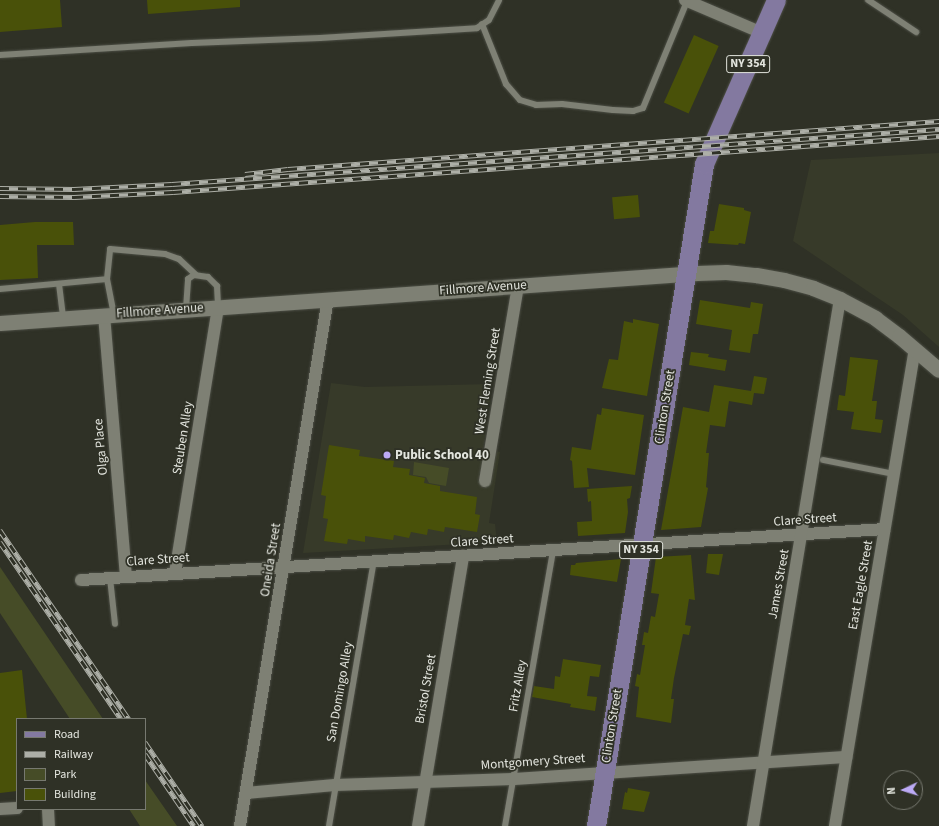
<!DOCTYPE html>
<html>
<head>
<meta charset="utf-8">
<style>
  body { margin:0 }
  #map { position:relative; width:939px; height:826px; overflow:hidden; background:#2f3126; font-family:"Source Sans 3",sans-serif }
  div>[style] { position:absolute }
  .built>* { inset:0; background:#373a29 }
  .green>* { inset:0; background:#464c27 }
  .building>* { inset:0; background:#495109; transform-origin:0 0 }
  .roads { filter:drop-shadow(0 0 1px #4c4e45) drop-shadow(0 0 1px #4c4e45) }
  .service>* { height:6px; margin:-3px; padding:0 3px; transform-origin:3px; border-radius:3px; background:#7e8074 }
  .minor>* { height:12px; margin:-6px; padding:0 6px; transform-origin:6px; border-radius:6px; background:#7e8074 }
  .tertiary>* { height:15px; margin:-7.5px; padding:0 7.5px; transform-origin:7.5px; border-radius:7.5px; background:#7e8074 }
  .primary>* { height:19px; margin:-9.5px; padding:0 9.5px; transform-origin:9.5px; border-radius:9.5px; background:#8379a0 }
  .rail>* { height:4.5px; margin-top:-2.25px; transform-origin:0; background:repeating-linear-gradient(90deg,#2f3126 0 9px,#adafa7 0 18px); box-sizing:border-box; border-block:1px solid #adafa7 }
  .dots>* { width:11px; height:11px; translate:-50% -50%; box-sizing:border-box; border:2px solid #2f3126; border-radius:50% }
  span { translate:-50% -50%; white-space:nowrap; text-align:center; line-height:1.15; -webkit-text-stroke:3.5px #2f3126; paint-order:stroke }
  .shield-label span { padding:1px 3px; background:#2f3126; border:1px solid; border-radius:3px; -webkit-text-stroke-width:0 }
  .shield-label { font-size:12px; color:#e3e5de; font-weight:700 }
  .street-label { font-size:13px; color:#e3e5de }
  .poi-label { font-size:13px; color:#e3e5de; font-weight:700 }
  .left { translate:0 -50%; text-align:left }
  .legend { position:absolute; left:16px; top:718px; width:130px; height:92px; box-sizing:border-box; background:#2f3126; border:1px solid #777970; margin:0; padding:5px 7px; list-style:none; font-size:12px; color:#e3e5de }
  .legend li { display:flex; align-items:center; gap:8px; height:20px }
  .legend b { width:20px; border:1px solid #777970 }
  .north { position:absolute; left:883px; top:770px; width:40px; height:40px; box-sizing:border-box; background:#2f3126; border:1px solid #777970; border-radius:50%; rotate:266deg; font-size:11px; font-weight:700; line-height:16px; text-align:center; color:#e3e5de }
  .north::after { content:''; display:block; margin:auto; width:14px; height:18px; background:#bcaaf5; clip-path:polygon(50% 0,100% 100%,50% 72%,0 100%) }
</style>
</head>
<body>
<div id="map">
  <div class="built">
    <div style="clip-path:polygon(939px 153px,939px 347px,903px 315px,793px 241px,811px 160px)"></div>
    <div style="clip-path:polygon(331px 383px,365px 387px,492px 384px,483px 449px,500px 452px,489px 523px,495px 524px,497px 542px,303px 553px)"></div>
  </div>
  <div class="green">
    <div style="clip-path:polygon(414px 462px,449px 468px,446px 486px,429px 483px,426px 477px,413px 475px)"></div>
    <div style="clip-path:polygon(0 567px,103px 719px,70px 719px,0 613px)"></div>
    <div style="clip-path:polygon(145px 780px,177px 826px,140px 826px,129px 809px,145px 809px)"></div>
  </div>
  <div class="building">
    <div style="clip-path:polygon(0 0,60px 0,62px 27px,0 32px)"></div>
    <div style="clip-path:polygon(147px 0,240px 0,240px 7px,148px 14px)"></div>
    <div style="left:694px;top:35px;width:27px;height:74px;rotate:24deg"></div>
    <div style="left:638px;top:195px;width:22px;height:26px;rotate:85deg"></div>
    <div style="clip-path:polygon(719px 204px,744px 208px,744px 210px,751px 212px,745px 244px,739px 243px,738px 245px,708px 243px,710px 231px,714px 231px)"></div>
    <div style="clip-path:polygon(35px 222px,73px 222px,74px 245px,37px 245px,38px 278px,0 280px,0 225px)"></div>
    <div style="clip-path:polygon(700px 300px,750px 308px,751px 302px,763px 304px,758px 334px,753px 334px,750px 353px,729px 350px,732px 330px,696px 324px)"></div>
    <div style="clip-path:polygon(633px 319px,659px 324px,647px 396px,602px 388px,609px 359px,618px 360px,624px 321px,633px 323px)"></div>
    <div style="clip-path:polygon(691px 352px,709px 354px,708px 357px,727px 360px,725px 371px,689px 365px)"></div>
    <div style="clip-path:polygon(850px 357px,878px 360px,872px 401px,877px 401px,875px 419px,883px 420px,881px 433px,851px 429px,854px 412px,837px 410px,839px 395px,845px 396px)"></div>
    <div style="clip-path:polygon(754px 376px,767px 378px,764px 394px,754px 393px,752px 405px,729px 401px,725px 427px,710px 425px,706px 453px,709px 453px,706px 487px,708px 488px,701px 527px,661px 530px,683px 407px,709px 412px,714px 385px,751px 391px)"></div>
    <div style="clip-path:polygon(602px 408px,644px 415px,635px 475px,587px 468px,589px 487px,574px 488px,572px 461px,570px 460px,572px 447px,591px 450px,597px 414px,601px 415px)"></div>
    <div style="clip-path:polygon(329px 445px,360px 450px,359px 456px,394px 461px,393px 467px,410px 469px,409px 475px,425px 478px,424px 483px,440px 486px,440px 491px,477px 497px,475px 514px,480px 515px,477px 532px,445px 527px,444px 532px,428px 529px,427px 535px,411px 532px,409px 538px,394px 535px,393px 540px,365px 536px,365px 542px,348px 539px,347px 544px,324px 541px,328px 519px,323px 518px,326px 496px,321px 495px)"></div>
    <div style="clip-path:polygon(632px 486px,630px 498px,627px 499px,628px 512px,625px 533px,578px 536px,577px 522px,592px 521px,591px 501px,588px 502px,587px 489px)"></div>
    <div style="clip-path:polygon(708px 554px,723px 554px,719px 575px,706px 573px)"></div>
    <div style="clip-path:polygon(691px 555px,695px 600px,689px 599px,685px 625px,691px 626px,689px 635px,683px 634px,674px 678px,671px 699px,674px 699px,671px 723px,636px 717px,639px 687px,635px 686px,637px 674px,640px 675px,645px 645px,642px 645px,644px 632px,648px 633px,651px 616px,655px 617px,659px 594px,651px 593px,656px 557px)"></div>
    <div style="clip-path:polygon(621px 559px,617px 582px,570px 575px,571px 565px,575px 565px,576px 563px)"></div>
    <div style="clip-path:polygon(563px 659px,601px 665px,599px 677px,590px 676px,587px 696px,597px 697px,595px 711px,570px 707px,571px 704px,532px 697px,534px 686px,554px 689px,555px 676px,560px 677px)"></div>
    <div style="clip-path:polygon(22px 670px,27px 719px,17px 719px,17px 791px,0 793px,0 673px)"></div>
    <div style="clip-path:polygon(628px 788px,650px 792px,644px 812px,622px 809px,625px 792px,627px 793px)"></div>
  </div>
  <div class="roads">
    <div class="service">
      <div style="left:868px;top:0;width:58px;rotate:33.7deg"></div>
      <div style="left:482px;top:24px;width:65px;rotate:68.2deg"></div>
      <div style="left:506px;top:84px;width:21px;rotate:49deg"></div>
      <div style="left:520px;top:100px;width:17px;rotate:17deg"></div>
      <div style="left:536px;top:105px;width:26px;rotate:-2deg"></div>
      <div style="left:562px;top:104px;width:51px;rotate:6.7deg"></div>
      <div style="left:613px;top:110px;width:20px;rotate:3deg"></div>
      <div style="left:633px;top:111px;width:10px;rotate:-17deg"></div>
      <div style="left:643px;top:108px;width:116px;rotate:-67.6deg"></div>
      <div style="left:0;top:55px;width:192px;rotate:-3.6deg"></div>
      <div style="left:192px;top:43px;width:128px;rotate:-2.2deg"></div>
      <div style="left:320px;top:38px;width:157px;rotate:-3.6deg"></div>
      <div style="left:477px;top:28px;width:14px;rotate:-34deg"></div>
      <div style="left:489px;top:20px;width:22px;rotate:-63deg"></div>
      <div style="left:107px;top:279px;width:30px;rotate:-84deg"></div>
      <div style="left:110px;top:249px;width:55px;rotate:5.2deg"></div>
      <div style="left:165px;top:254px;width:15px;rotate:20deg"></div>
      <div style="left:179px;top:259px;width:23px;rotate:43deg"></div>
      <div style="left:59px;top:284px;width:34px;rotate:83deg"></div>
      <div style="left:0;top:289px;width:107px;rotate:-5.3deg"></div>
      <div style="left:107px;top:279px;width:36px;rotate:79deg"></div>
      <div style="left:186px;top:309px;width:30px;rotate:-86deg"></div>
      <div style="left:188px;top:279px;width:7px;rotate:-34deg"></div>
      <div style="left:194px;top:275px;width:14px;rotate:8deg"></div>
      <div style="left:208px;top:277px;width:13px;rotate:45deg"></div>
      <div style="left:217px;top:286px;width:21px;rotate:87deg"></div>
      <div style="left:823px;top:460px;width:72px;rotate:11.2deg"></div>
      <div style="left:110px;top:578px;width:46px;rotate:83.8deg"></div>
      <div style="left:329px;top:826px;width:269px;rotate:-80.4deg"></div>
      <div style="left:505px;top:826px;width:280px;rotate:-80.1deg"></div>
    </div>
    <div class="minor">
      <div style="left:685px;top:0;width:84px;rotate:23.2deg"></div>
      <div style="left:104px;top:315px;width:263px;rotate:85.2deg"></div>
      <div style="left:485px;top:481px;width:198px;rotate:-80.4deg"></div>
      <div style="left:175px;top:573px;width:269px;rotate:-80.8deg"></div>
      <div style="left:81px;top:580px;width:805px;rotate:-3.63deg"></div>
      <div style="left:246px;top:793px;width:89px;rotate:-5.1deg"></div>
      <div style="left:335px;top:785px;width:178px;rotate:-1.9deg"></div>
      <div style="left:513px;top:779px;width:334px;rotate:-3.8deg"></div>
      <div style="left:0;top:809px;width:17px;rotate:-3deg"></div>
      <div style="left:48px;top:809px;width:17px;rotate:87deg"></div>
      <div style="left:240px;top:826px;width:534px;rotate:-80.52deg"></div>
      <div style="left:418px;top:826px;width:274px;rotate:-80.5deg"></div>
      <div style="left:753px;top:826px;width:534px;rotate:-80.63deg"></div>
      <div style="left:835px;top:826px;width:484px;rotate:-80.5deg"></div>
    </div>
    <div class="tertiary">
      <div style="left:0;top:323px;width:699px;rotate:-4.1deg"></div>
      <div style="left:697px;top:273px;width:29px;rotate:-2deg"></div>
      <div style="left:726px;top:272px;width:30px;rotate:6deg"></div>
      <div style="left:756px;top:275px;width:28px;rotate:10deg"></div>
      <div style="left:784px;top:280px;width:30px;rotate:15deg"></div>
      <div style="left:813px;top:288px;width:29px;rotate:22deg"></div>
      <div style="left:840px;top:299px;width:40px;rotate:28deg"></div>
      <div style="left:875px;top:318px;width:30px;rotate:37deg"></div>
      <div style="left:899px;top:336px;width:52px;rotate:40.4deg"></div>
    </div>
    <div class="primary">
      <div style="left:596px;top:826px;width:671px;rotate:-80.73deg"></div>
      <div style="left:704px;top:164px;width:179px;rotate:-66.3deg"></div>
    </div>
  </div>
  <div class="rail">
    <div style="left:245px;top:174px;width:43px;rotate:-6.6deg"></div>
    <div style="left:288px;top:169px;width:653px;rotate:-4.22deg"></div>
    <div style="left:0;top:188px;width:74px;rotate:0.8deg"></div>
    <div style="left:74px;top:189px;width:98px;rotate:-2.9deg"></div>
    <div style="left:172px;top:184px;width:769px;rotate:-4.1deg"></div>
    <div style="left:0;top:196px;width:74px;rotate:0.8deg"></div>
    <div style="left:74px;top:197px;width:99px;rotate:-2.9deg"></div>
    <div style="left:173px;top:192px;width:768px;rotate:-4.18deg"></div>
    <div style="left:0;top:530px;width:229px;rotate:55.7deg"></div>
    <div style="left:0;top:542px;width:214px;rotate:55.6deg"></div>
    <div style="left:145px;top:742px;width:102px;rotate:55.8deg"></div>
    <div style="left:145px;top:754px;width:87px;rotate:55.8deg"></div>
  </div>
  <div class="dots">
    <div style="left:387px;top:455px;background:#bcaaf5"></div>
  </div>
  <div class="shield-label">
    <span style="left:748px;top:64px">NY 354</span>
    <span style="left:641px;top:550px">NY 354</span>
  </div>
  <div class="street-label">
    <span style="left:483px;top:288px;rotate:-4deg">Fillmore Avenue</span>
    <span style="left:160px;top:311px;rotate:-4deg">Fillmore Avenue</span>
    <span style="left:488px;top:381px;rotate:-81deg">West Fleming Street</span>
    <span style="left:665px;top:407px;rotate:-81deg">Clinton Street</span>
    <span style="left:183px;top:438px;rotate:-81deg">Steuben Alley</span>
    <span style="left:101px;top:447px;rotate:-95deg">Olga Place</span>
    <span style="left:805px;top:520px;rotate:-4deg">Clare Street</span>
    <span style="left:482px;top:541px;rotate:-4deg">Clare Street</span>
    <span style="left:158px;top:560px;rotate:-4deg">Clare Street</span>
    <span style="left:271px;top:560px;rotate:-81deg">Oneida Street</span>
    <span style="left:779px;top:584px;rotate:-80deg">James Street</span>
    <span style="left:861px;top:585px;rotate:-80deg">East Eagle Street</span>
    <span style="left:518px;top:686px;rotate:-80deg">Fritz Alley</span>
    <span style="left:426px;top:689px;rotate:-80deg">Bristol Street</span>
    <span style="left:340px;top:692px;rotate:-80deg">San Domingo Alley</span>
    <span style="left:612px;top:726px;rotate:-81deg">Clinton Street</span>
    <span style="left:533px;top:762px;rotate:-4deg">Montgomery Street</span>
  </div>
  <div class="poi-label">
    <span class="left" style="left:395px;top:455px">Public School 40</span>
  </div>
  <ul class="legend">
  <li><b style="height:5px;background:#8379a0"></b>Road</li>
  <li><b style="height:5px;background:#adafa7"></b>Railway</li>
  <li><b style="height:11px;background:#464c27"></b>Park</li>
  <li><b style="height:11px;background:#495109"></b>Building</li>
  </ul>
  <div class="north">N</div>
</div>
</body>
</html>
